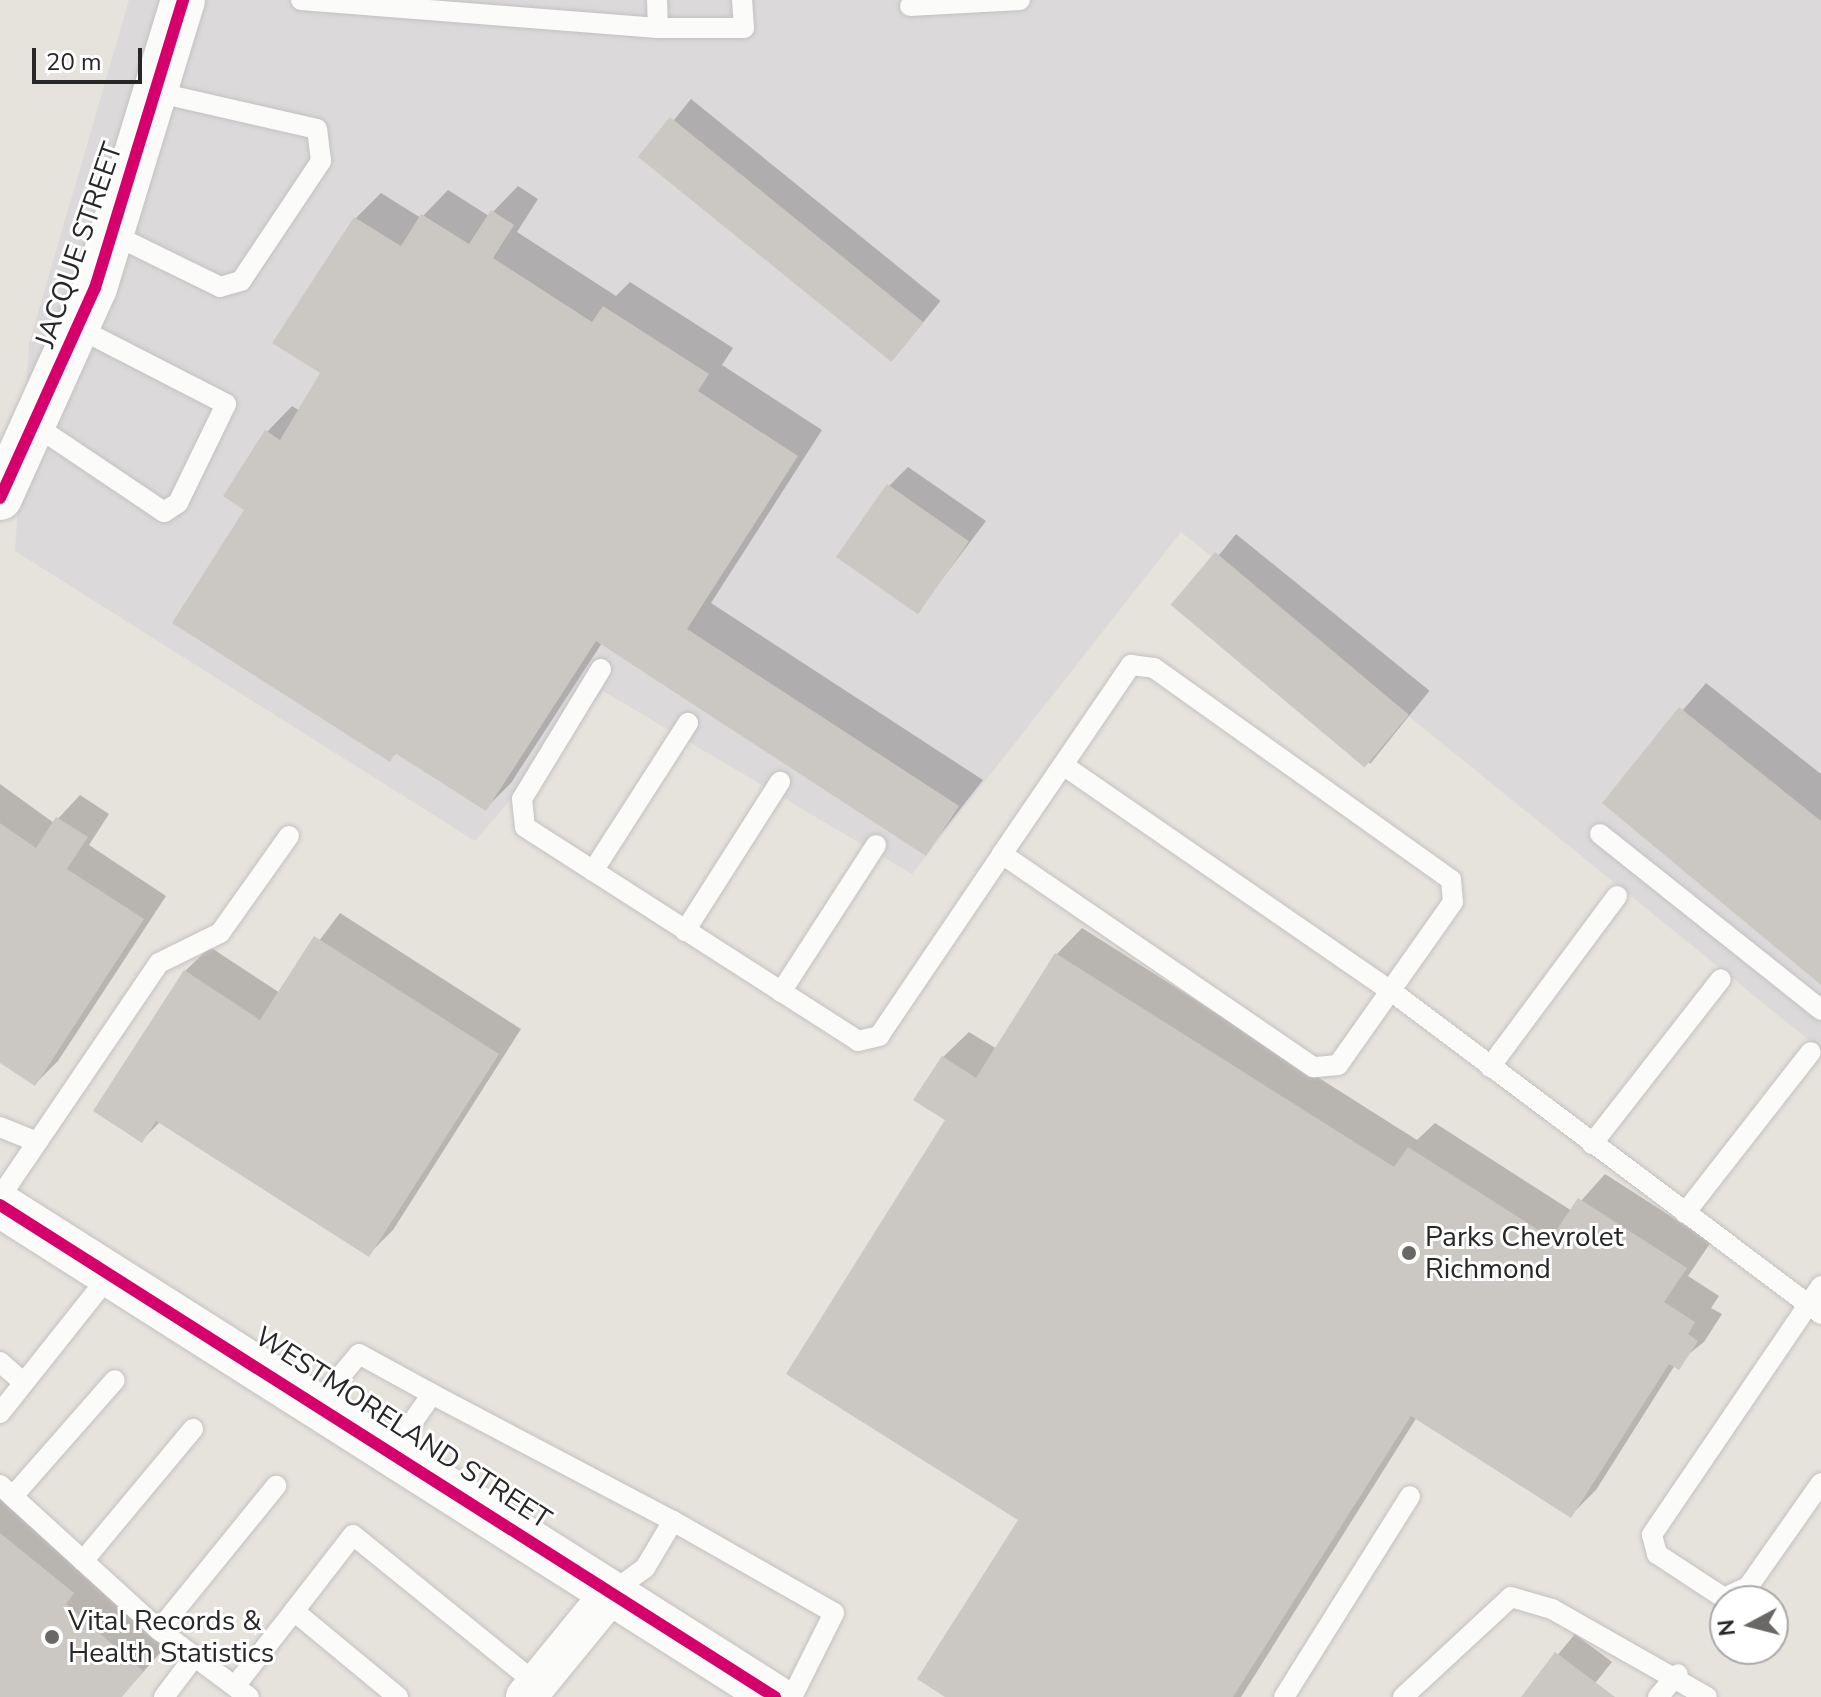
<!DOCTYPE html>
<html>
<head>
<meta charset="utf-8">
<style>
  body { margin:0 }
  #map { position:relative; width:1821px; height:1697px; overflow:hidden; background:#e6e2dc; font-family:"Nunito Sans",sans-serif }
  div>[style] { position:absolute }
  .industrial>* { inset:0; background:#dcd9db }
  .shadow>* { inset:0; background:#0003; transform-origin:0 0 }
  .building>* { inset:0; background:#cbc8c3; transform-origin:0 0 }
  .roads { filter:drop-shadow(0 0 2px #c3c1c2) drop-shadow(0 0 2px #c3c1c2) }
  .service>* { height:20px; margin:-10px; padding:0 10px; transform-origin:10px; border-radius:10px; background:#fbfbfa }
  .minor>* { height:40px; margin:-20px; padding:0 20px; transform-origin:20px; border-radius:20px; background:#fbfbfa }
  .tertiary>* { height:44px; margin:-22px; padding:0 22px; transform-origin:22px; border-radius:22px; background:#fbfbfa }
  .cycleway>* { height:12px; margin:-6px; padding:0 6px; transform-origin:6px; border-radius:6px; background:#d6006c }
  .dots>* { width:22px; height:22px; translate:-50% -50%; box-sizing:border-box; border:4px solid #fff; border-radius:50% }
  span { translate:-50% -50%; white-space:nowrap; text-align:center; line-height:1.15; -webkit-text-stroke:6px #fff; paint-order:stroke }
  .street-label { font-size:28px; color:#272727 }
  .poi-label { font-size:28px; color:#272727 }
  .left { translate:0 -50%; text-align:left }
  .north { position:absolute; left:1709px; top:1585px; width:80px; height:80px; box-sizing:border-box; background:#fff; border:2px solid #a9a9a9; border-radius:50%; rotate:263deg; font-size:22px; font-weight:700; line-height:32px; text-align:center; color:#272727 }
  .north::after { content:''; display:block; margin:auto; width:28px; height:36px; background:#6a6866; clip-path:polygon(50% 0,100% 100%,50% 72%,0 100%) }
  .scale { position:absolute; left:32px; top:48px; width:110px; height:36px; box-sizing:border-box; border:4px solid #272727; border-top:0; padding-left:10px; font-size:24px; line-height:28px; white-space:nowrap; color:#272727; -webkit-text-stroke:6px #fff; paint-order:stroke }
</style>
</head>
<body>
<div id="map">
  <div class="industrial">
    <div style="clip-path:polygon(129px 0,1821px 0,1821px 1050px,1181px 532px,912px 874px,603px 691px,475px 841px,15px 551px,29px 344px)"></div>
  </div>
  <div class="shadow">
    <div style="left:691px;top:99px;width:321px;height:76px;rotate:39deg"></div>
    <div style="clip-path:polygon(518px 186px,538px 199px,517px 232px,616px 296px,630px 282px,733px 348px,722px 365px,822px 430px,711px 603px,983px 780px,926px 853px,602px 643px,511px 783px,486px 808px,397px 752px,389px 760px,247px 509px,267px 432px,292px 406px,300px 411px,322px 373px,356px 218px,381px 193px,421px 218px,448px 190px,489px 216px)"></div>
    <div style="clip-path:polygon(908px 467px,986px 521px,918px 611px,889px 486px)"></div>
    <div style="left:1236px;top:534px;width:249px;height:94px;rotate:39deg"></div>
    <div style="clip-path:polygon(1706px 683px,1821px 774px,1821px 983px,1604px 803px)"></div>
    <div style="clip-path:polygon(0 784px,54px 823px,80px 795px,109px 814px,89px 845px,166px 896px,58px 1061px,35px 1084px,0 1061px)"></div>
    <div style="clip-path:polygon(340px 913px,521px 1029px,393px 1230px,369px 1254px,161px 1121px,142px 1140px,185px 971px,210px 947px,280px 993px)"></div>
    <div style="clip-path:polygon(1082px 928px,1417px 1140px,1435px 1123px,1572px 1211px,1605px 1174px,1711px 1242px,1688px 1276px,1719px 1296px,1711px 1308px,1722px 1314px,1704px 1342px,1675px 1365px,1596px 1490px,1571px 1515px,1417px 1417px,1241px 1697px,948px 1697px,1020px 1519px,943px 1057px,969px 1032px,997px 1049px,1057px 954px)"></div>
    <div style="clip-path:polygon(0 1487px,167px 1645px,121px 1697px,0 1697px)"></div>
    <div style="clip-path:polygon(1575px 1634px,1612px 1662px,1584px 1697px,1523px 1697px)"></div>
  </div>
  <div class="building">
    <div style="left:670px;top:117px;width:326px;height:51px;rotate:39deg"></div>
    <div style="clip-path:polygon(491px 210px,514px 225px,493px 258px,592px 322px,603px 306px,709px 374px,698px 391px,798px 456px,687px 629px,959px 806px,926px 856px,596px 641px,486px 811px,395px 753px,390px 762px,172px 623px,244px 510px,223px 496px,265px 430px,280px 440px,320px 373px,272px 343px,354px 217px,401px 246px,421px 214px,469px 244px)"></div>
    <div style="left:887px;top:484px;width:100px;height:89px;rotate:35deg"></div>
    <div style="left:1215px;top:552px;width:253px;height:69px;rotate:40deg"></div>
    <div style="clip-path:polygon(1679px 707px,1821px 821px,1821px 985px,1602px 803px)"></div>
    <div style="clip-path:polygon(56px 817px,88px 837px,67px 869px,144px 919px,35px 1086px,0 1063px,0 823px,36px 848px)"></div>
    <div style="clip-path:polygon(314px 936px,499px 1054px,369px 1257px,156px 1121px,142px 1143px,93px 1111px,184px 970px,260px 1020px)"></div>
    <div style="clip-path:polygon(1055px 953px,1394px 1167px,1408px 1147px,1551px 1238px,1578px 1198px,1687px 1268px,1664px 1302px,1695px 1322px,1688px 1334px,1698px 1341px,1679px 1370px,1669px 1364px,1571px 1518px,1411px 1416px,1233px 1697px,945px 1697px,917px 1679px,1018px 1520px,786px 1374px,945px 1120px,913px 1100px,942px 1056px,976px 1078px)"></div>
    <div style="clip-path:polygon(0 1533px,74px 1593px,66px 1604px,143px 1671px,122px 1697px,0 1697px)"></div>
    <div style="clip-path:polygon(1555px 1652px,1615px 1697px,1521px 1697px)"></div>
  </div>
  <div class="roads">
    <div class="service">
      <div style="left:301px;top:0;width:358px;rotate:4.5deg"></div>
      <div style="left:658px;top:28px;width:28px;rotate:-92deg"></div>
      <div style="left:910px;top:6px;width:110px;rotate:-3.1deg"></div>
      <div style="left:658px;top:28px;width:86px"></div>
      <div style="left:744px;top:28px;width:28px;rotate:-94deg"></div>
      <div style="left:112px;top:234px;width:120px;rotate:26.1deg"></div>
      <div style="left:220px;top:287px;width:22px;rotate:-16deg"></div>
      <div style="left:241px;top:281px;width:144px;rotate:-56.3deg"></div>
      <div style="left:321px;top:161px;width:32px;rotate:-97deg"></div>
      <div style="left:317px;top:129px;width:165px;rotate:-167.1deg"></div>
      <div style="left:36px;top:426px;width:154px;rotate:33.9deg"></div>
      <div style="left:164px;top:512px;width:17px;rotate:-33deg"></div>
      <div style="left:178px;top:503px;width:110px;rotate:-64.1deg"></div>
      <div style="left:226px;top:404px;width:166px;rotate:-152.8deg"></div>
      <div style="left:601px;top:669px;width:152px;rotate:121.3deg"></div>
      <div style="left:522px;top:799px;width:28px;rotate:84deg"></div>
      <div style="left:525px;top:827px;width:396px;rotate:32.7deg"></div>
      <div style="left:858px;top:1041px;width:22px;rotate:-13deg"></div>
      <div style="left:879px;top:1036px;width:220px;rotate:-55.9deg"></div>
      <div style="left:1002px;top:854px;width:229px;rotate:-55.7deg"></div>
      <div style="left:1131px;top:665px;width:23px;rotate:7deg"></div>
      <div style="left:1154px;top:668px;width:365px;rotate:35.5deg"></div>
      <div style="left:1451px;top:880px;width:22px;rotate:85deg"></div>
      <div style="left:1453px;top:902px;width:199px;rotate:125.2deg"></div>
      <div style="left:1338px;top:1065px;width:25px;rotate:175deg"></div>
      <div style="left:1313px;top:1067px;width:377px;rotate:-145.6deg"></div>
      <div style="left:1063px;top:765px;width:398px;rotate:34.6deg"></div>
      <div style="left:1391px;top:991px;width:538px;rotate:36.91deg"></div>
      <div style="left:1600px;top:834px;width:283px;rotate:38.5deg"></div>
      <div style="left:593px;top:871px;width:176px;rotate:-57.3deg"></div>
      <div style="left:685px;top:931px;width:177px;rotate:-57.5deg"></div>
      <div style="left:781px;top:992px;width:175px;rotate:-57.1deg"></div>
      <div style="left:1490px;top:1067px;width:213px;rotate:-53.4deg"></div>
      <div style="left:0;top:1127px;width:38px;rotate:22deg"></div>
      <div style="left:1592px;top:1144px;width:209px;rotate:-52deg"></div>
      <div style="left:0;top:1197px;width:283px;rotate:-55.8deg"></div>
      <div style="left:159px;top:963px;width:68px;rotate:-26.2deg"></div>
      <div style="left:220px;top:933px;width:119px;rotate:-54.6deg"></div>
      <div style="left:1685px;top:1213px;width:204px;rotate:-52deg"></div>
      <div style="left:1821px;top:1286px;width:301px;rotate:124.2deg"></div>
      <div style="left:1652px;top:1535px;width:20px;rotate:75deg"></div>
      <div style="left:1657px;top:1554px;width:80px;rotate:33.3deg"></div>
      <div style="left:1724px;top:1598px;width:26px;rotate:-25deg"></div>
      <div style="left:1748px;top:1587px;width:127px;rotate:-54.9deg"></div>
      <div style="left:0;top:1362px;width:30px;rotate:41deg"></div>
      <div style="left:319px;top:1402px;width:62px;rotate:-50.2deg"></div>
      <div style="left:359px;top:1354px;width:83px;rotate:28.7deg"></div>
      <div style="left:0;top:1413px;width:180px;rotate:-51.5deg"></div>
      <div style="left:393px;top:1450px;width:68px;rotate:-55.1deg"></div>
      <div style="left:432px;top:1394px;width:272px;rotate:27.8deg"></div>
      <div style="left:0;top:1485px;width:215px;rotate:42.4deg"></div>
      <div style="left:159px;top:1630px;width:112px;rotate:36.7deg"></div>
      <div style="left:13px;top:1496px;width:154px;rotate:-48.7deg"></div>
      <div style="left:83px;top:1561px;width:172px;rotate:-50.2deg"></div>
      <div style="left:612px;top:1592px;width:41px;rotate:-36deg"></div>
      <div style="left:645px;top:1568px;width:55px;rotate:-59.2deg"></div>
      <div style="left:673px;top:1521px;width:185px;rotate:29.7deg"></div>
      <div style="left:834px;top:1613px;width:94px;rotate:116.6deg"></div>
      <div style="left:159px;top:1630px;width:186px;rotate:-50.9deg"></div>
      <div style="left:235px;top:1686px;width:95px;rotate:-51.8deg"></div>
      <div style="left:164px;top:1697px;width:50px;rotate:-53.1deg"></div>
      <div style="left:398px;top:1697px;width:135px;rotate:-140.4deg"></div>
      <div style="left:294px;top:1611px;width:96px;rotate:-52.2deg"></div>
      <div style="left:353px;top:1535px;width:237px;rotate:39deg"></div>
      <div style="left:1284px;top:1697px;width:237px;rotate:-57.9deg"></div>
      <div style="left:1403px;top:1697px;width:147px;rotate:-42.8deg"></div>
      <div style="left:1511px;top:1597px;width:43px;rotate:16.3deg"></div>
      <div style="left:1552px;top:1609px;width:178px;rotate:29.6deg"></div>
      <div style="left:1658px;top:1697px;width:30px;rotate:-49deg"></div>
    </div>
    <div class="minor">
      <div style="left:526px;top:1697px;width:136px;rotate:-50.7deg"></div>
    </div>
    <div class="tertiary">
      <div style="left:0;top:498px;width:230px;rotate:-65.7deg"></div>
      <div style="left:95px;top:288px;width:301px;rotate:-73deg"></div>
      <div style="left:0;top:1205px;width:918px;rotate:32.41deg"></div>
    </div>
  </div>
  <div class="cycleway">
    <div style="left:0;top:498px;width:230px;rotate:-65.7deg"></div>
    <div style="left:95px;top:288px;width:301px;rotate:-73deg"></div>
    <div style="left:0;top:1205px;width:918px;rotate:32.41deg"></div>
  </div>
  <div class="dots">
    <div style="left:1409px;top:1253px;background:#6a6866"></div>
    <div style="left:52px;top:1637px;background:#6a6866"></div>
  </div>
  <div class="street-label">
    <span style="left:79px;top:245px;rotate:-71deg">JACQUE STREET</span>
    <span style="left:403px;top:1428px;rotate:33deg">WESTMORELAND STREET</span>
  </div>
  <div class="poi-label">
    <span class="left" style="left:1425px;top:1253px">Parks Chevrolet<br>Richmond</span>
    <span class="left" style="left:68px;top:1637px">Vital Records &amp;<br>Health Statistics</span>
  </div>
  <div class="north">N</div>
  <div class="scale">20 m</div>
</div>
</body>
</html>
